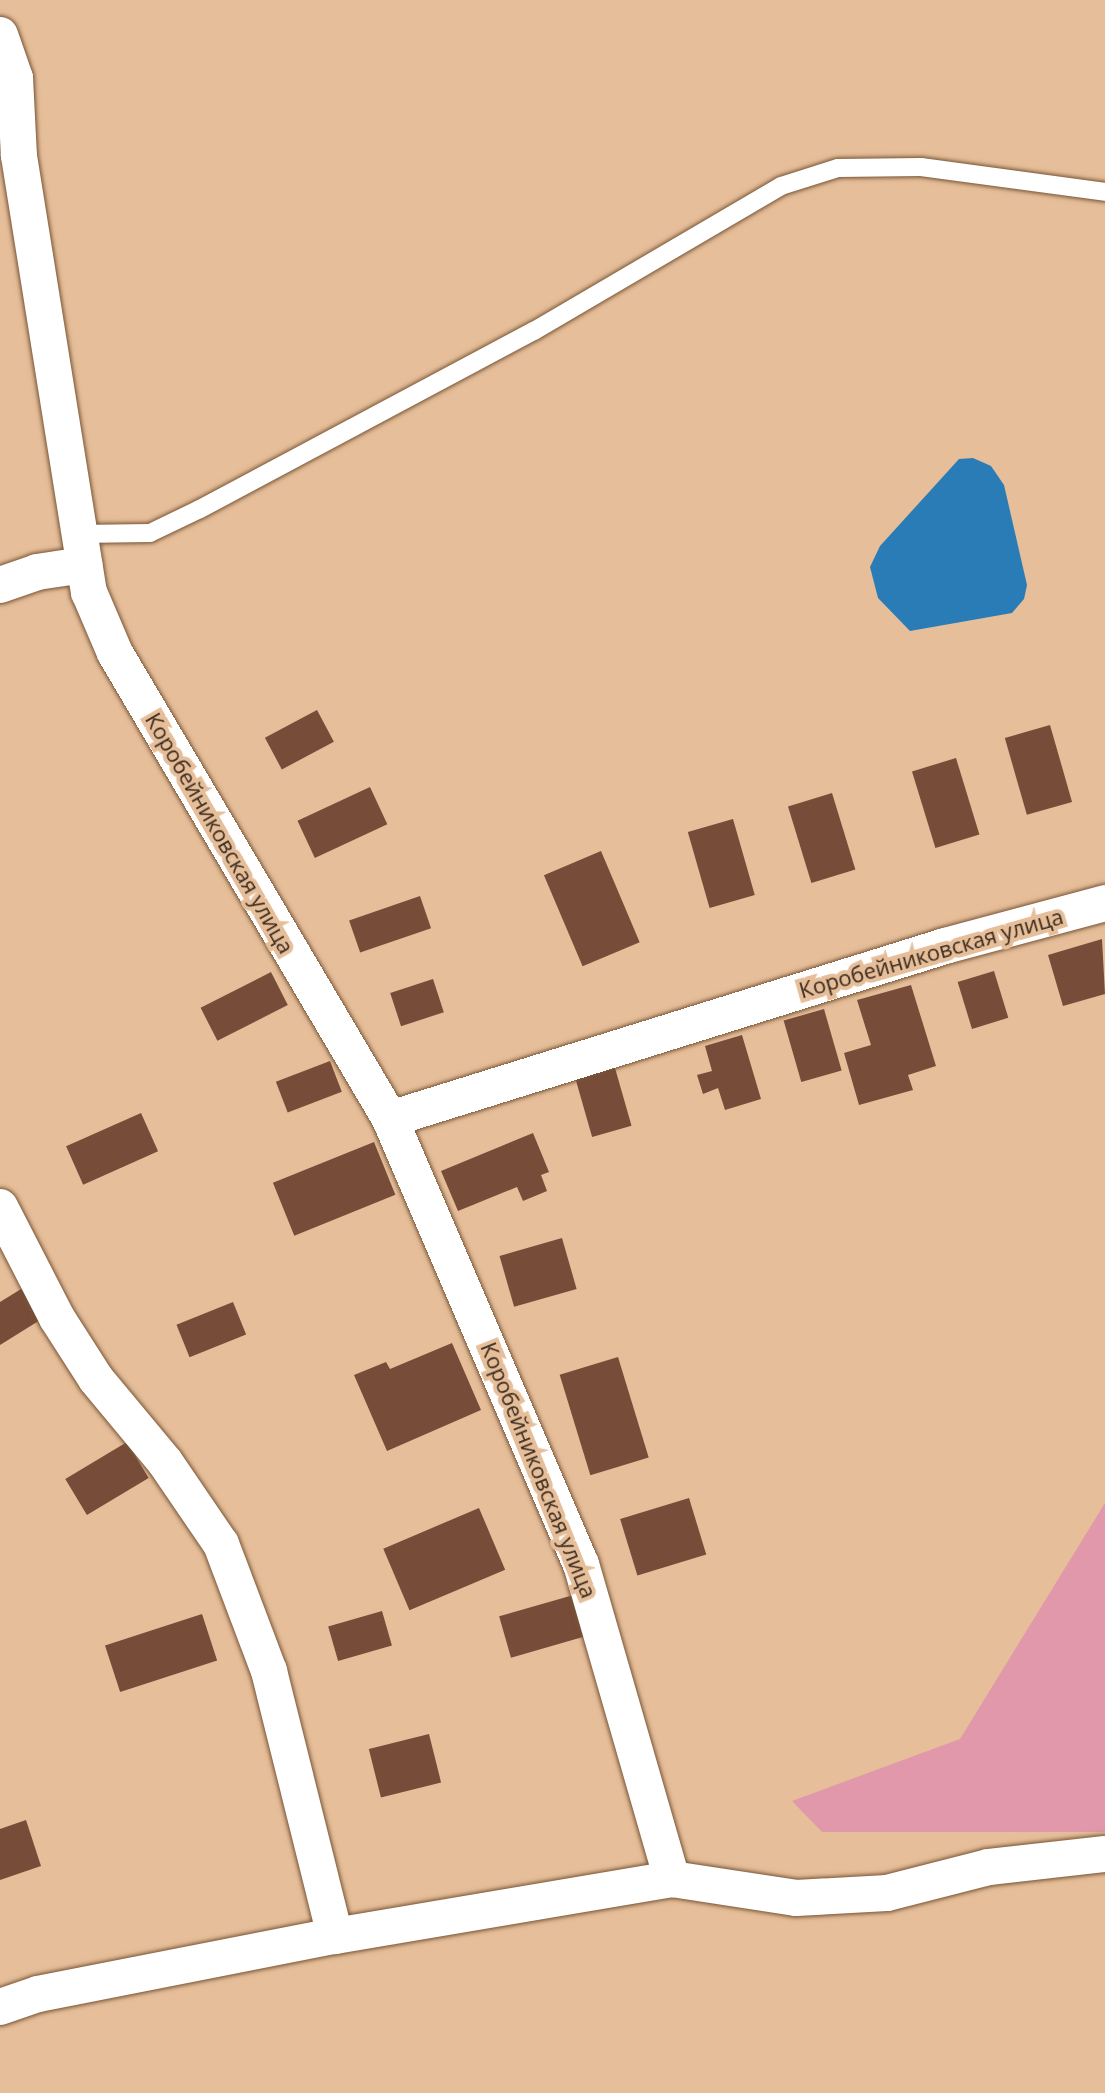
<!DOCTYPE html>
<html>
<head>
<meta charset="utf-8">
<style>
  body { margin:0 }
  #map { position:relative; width:1105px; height:2093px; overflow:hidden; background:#e6be9a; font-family:"Open Sans",sans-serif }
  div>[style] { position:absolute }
  .green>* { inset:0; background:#e198aa }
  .water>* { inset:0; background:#297cb5 }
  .building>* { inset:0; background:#774c39; transform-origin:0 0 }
  .roads { filter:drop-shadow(0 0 2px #785535) drop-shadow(0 0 2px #785535) }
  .lane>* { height:18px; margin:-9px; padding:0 9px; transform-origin:9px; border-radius:9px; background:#fff }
  .street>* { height:36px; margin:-18px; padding:0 18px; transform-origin:18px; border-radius:18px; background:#fff }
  span { translate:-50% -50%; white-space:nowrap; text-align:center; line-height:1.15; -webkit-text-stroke:8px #e6be9a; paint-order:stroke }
  .street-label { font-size:22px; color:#3b2b1d }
</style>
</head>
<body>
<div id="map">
  <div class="green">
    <div style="clip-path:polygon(1105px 1503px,1105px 1832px,822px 1832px,792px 1801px,960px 1739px)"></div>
  </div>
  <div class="water">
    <div style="clip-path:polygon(973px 458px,991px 466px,1004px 485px,1027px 585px,1024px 599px,1012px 613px,910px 631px,878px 598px,870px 567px,880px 546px,959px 459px)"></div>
  </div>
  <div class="building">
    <div style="left:317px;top:710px;width:36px;height:59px;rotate:62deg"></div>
    <div style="left:1050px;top:725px;width:80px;height:47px;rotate:74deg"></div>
    <div style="left:956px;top:758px;width:80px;height:46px;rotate:73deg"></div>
    <div style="left:370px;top:787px;width:41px;height:80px;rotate:65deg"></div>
    <div style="left:832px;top:793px;width:80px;height:46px;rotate:73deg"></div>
    <div style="left:733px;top:819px;width:79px;height:47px;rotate:74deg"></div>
    <div style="left:601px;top:851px;width:99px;height:62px;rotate:67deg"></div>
    <div style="left:420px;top:896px;width:34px;height:75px;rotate:71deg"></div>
    <div style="clip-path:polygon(1102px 939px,1105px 994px,1063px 1006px,1048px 955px)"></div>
    <div style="left:994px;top:971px;width:49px;height:38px;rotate:73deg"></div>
    <div style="left:271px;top:972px;width:37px;height:79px;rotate:63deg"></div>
    <div style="left:433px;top:979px;width:35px;height:45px;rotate:72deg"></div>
    <div style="clip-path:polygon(911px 985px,936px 1066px,908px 1075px,913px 1090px,859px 1105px,844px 1053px,871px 1045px,857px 1000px)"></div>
    <div style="left:824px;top:1009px;width:64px;height:42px;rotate:74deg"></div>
    <div style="clip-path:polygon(742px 1035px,761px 1099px,725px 1110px,718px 1088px,703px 1094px,697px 1075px,712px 1071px,705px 1046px)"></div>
    <div style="left:330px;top:1061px;width:33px;height:58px;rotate:69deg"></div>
    <div style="left:615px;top:1068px;width:60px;height:41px;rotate:74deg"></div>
    <div style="left:141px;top:1113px;width:42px;height:82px;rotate:66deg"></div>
    <div style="clip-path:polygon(533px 1133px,549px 1172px,541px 1175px,547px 1191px,523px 1201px,517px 1187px,458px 1211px,441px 1171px)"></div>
    <div style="left:374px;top:1142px;width:57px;height:109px;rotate:68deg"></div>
    <div style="left:562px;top:1238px;width:53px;height:65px;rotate:74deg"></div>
    <div style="clip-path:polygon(26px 1286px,45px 1317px,0 1345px,0 1302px)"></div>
    <div style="left:233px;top:1302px;width:35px;height:61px;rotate:68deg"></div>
    <div style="clip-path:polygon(452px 1343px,481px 1410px,387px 1451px,354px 1375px,386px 1362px,390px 1369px)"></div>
    <div style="left:618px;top:1357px;width:105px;height:61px;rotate:73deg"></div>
    <div style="left:127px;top:1442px;width:42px;height:72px;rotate:59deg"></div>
    <div style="left:689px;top:1498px;width:59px;height:72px;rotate:73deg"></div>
    <div style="left:479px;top:1508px;width:67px;height:104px;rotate:67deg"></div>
    <div style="left:577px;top:1594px;width:43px;height:81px;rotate:74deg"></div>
    <div style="left:382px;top:1611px;width:36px;height:56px;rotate:74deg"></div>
    <div style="left:202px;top:1614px;width:49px;height:102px;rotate:72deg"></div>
    <div style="left:429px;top:1734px;width:50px;height:62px;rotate:76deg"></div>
    <div style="clip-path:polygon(26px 1820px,41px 1866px,0 1880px,0 1829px)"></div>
  </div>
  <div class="roads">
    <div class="lane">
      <div style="left:78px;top:534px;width:72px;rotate:-0.8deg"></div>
      <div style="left:150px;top:533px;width:55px;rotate:-25.6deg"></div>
      <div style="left:200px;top:509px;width:378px;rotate:-28.1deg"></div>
      <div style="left:534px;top:331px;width:286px;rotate:-30.4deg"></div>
      <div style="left:781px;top:186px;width:60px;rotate:-17.5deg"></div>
      <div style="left:838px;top:168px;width:83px;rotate:-0.7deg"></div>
      <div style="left:921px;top:167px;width:186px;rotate:7.7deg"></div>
    </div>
    <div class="street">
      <div style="left:0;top:35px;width:46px;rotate:70.8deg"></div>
      <div style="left:15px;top:78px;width:78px;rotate:87.1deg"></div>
      <div style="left:19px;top:156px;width:442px;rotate:80.9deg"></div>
      <div style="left:89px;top:592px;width:66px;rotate:66.9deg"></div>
      <div style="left:115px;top:653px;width:541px;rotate:59.45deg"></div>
      <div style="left:390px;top:1119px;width:484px;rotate:66.8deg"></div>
      <div style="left:581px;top:1564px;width:328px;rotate:73.9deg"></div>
      <div style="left:0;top:585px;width:39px;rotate:-19deg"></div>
      <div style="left:37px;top:572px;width:48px;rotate:-8.5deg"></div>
      <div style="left:390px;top:1119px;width:581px;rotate:-17.31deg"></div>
      <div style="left:945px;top:946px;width:166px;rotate:-15deg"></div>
      <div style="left:0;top:1207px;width:125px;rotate:62.8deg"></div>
      <div style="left:57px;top:1318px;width:72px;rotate:57.4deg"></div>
      <div style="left:96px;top:1379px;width:108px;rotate:50.3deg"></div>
      <div style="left:165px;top:1462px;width:99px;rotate:55.7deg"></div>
      <div style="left:221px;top:1544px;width:136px;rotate:69.3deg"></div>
      <div style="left:269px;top:1671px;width:273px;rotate:76deg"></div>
      <div style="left:0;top:2007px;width:40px;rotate:-18.9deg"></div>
      <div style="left:38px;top:1994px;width:303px;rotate:-11.1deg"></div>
      <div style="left:335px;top:1936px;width:342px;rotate:-9.6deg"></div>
      <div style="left:672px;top:1879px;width:125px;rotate:8.7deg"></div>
      <div style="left:796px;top:1898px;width:91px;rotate:-3.1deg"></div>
      <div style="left:887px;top:1893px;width:105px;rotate:-14.3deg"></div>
      <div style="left:989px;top:1867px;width:117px;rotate:-6.4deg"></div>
    </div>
  </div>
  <div class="street-label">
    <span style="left:220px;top:833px;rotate:60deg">Коробейниковская улица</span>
    <span style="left:931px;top:953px;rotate:-16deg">Коробейниковская улица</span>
    <span style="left:539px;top:1470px;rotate:68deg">Коробейниковская улица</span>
  </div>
</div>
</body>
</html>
